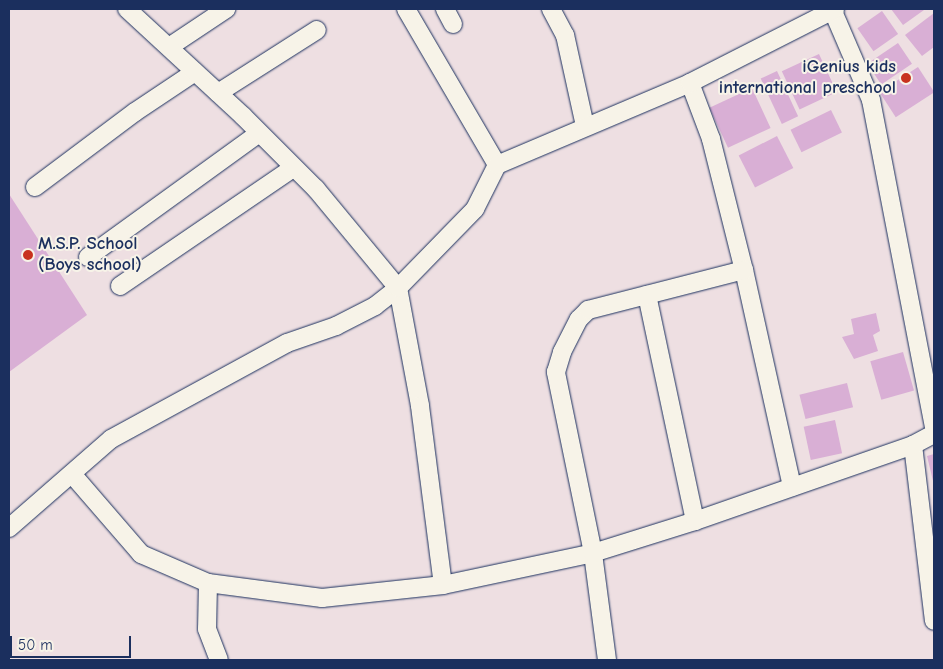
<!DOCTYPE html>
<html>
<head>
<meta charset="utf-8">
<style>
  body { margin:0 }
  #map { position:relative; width:943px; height:669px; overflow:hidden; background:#eedfe2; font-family:"Comic Neue",sans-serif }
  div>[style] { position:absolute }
  .building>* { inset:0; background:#d9afd5; transform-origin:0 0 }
  .roads { filter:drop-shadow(0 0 1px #1b2f5e) drop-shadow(0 0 1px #1b2f5e) }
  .street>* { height:18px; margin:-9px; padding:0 9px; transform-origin:9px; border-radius:9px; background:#f7f3e8 }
  .dots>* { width:14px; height:14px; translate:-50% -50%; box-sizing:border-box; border:2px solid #f7f3e8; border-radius:50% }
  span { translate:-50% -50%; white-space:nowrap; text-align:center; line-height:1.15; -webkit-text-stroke:4px #f7f3e8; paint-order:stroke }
  .poi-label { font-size:18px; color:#1b2f5e; font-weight:700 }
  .right { translate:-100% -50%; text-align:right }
  .left { translate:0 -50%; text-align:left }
  .frame { position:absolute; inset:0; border:10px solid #1b2f5e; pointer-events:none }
  .scale { position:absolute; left:10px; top:636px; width:121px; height:22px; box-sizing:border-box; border:2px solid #1b2f5e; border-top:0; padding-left:6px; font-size:15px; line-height:18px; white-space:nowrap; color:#1b2f5e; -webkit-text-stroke:4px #f7f3e8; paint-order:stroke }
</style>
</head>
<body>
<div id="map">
  <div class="building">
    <div style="clip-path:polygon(891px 9px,923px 9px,924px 10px,903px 25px)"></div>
    <div style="left:882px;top:11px;width:28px;height:30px;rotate:55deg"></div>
    <div style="clip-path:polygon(934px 13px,934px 47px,922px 56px,905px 35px)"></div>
    <div style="left:898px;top:43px;width:25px;height:37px;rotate:56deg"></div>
    <div style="left:819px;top:54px;width:42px;height:41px;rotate:65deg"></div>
    <div style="left:918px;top:67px;width:30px;height:46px;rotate:57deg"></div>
    <div style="left:777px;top:71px;width:50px;height:18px;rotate:65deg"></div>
    <div style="left:752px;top:88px;width:44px;height:47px;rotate:65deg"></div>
    <div style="left:831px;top:110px;width:25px;height:45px;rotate:64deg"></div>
    <div style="left:777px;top:136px;width:36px;height:43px;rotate:63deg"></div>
    <div style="clip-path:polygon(9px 194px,87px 315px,9px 372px)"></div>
    <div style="clip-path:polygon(876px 313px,880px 331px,873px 335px,878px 351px,854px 359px,842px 337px,854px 334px,851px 319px)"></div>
    <div style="left:903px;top:352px;width:40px;height:34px;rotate:74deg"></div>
    <div style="left:847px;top:383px;width:25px;height:49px;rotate:76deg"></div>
    <div style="left:835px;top:420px;width:34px;height:32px;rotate:78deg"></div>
    <div style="clip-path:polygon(934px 454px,934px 485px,927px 456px)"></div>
  </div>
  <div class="roads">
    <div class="street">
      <div style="left:406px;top:9px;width:181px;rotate:59.7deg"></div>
      <div style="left:497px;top:165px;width:49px;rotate:116.6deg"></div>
      <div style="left:475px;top:209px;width:110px;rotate:134.3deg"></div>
      <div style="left:398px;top:288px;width:120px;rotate:79.4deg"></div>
      <div style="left:420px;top:406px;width:180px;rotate:82.7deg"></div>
      <div style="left:445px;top:9px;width:17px;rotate:62deg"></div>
      <div style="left:551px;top:9px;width:30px;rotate:62deg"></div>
      <div style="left:565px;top:35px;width:93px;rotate:77.6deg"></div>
      <div style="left:832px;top:9px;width:99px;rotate:66.8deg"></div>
      <div style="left:871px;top:100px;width:333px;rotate:79.1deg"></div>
      <div style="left:169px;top:47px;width:69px;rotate:-33.7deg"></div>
      <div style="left:690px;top:83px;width:60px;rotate:69.4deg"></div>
      <div style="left:711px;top:139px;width:135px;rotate:75.9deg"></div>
      <div style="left:744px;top:270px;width:222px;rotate:77.5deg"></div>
      <div style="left:218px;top:93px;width:117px;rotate:-32.5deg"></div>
      <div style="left:497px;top:165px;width:210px;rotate:-23deg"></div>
      <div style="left:690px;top:83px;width:163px;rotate:-27deg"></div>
      <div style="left:35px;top:187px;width:125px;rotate:-36.9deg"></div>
      <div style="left:135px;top:112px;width:72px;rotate:-33.7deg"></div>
      <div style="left:88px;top:257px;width:211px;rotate:-35.9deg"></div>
      <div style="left:120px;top:286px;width:209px;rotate:-34.3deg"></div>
      <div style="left:647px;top:295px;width:231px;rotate:78deg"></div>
      <div style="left:913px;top:445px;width:177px;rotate:83.2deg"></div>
      <div style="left:72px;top:474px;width:106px;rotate:49.2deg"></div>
      <div style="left:141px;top:554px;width:73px;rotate:23.4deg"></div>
      <div style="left:208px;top:583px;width:115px;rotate:7.5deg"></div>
      <div style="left:322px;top:598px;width:122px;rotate:-6.1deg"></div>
      <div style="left:443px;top:585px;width:153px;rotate:-12deg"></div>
      <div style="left:593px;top:553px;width:107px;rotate:-17.4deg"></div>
      <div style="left:695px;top:521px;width:231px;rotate:-19.2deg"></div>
      <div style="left:913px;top:445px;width:24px;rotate:-28deg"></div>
      <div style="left:9px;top:528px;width:135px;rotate:-41.1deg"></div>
      <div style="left:111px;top:439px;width:200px;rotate:-28.6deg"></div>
      <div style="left:287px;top:343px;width:52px;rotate:-19.1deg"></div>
      <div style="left:336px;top:326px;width:44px;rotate:-27.1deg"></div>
      <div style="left:375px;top:306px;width:29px;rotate:-38deg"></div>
      <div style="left:398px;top:288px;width:129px;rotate:-129.6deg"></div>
      <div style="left:316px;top:189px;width:103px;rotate:-135deg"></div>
      <div style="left:243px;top:116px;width:158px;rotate:-137.3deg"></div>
      <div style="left:208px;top:583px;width:46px;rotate:91.2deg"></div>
      <div style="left:207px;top:629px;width:33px;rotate:69deg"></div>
      <div style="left:607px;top:660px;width:108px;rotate:-97.5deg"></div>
      <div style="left:593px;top:553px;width:185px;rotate:-101.6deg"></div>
      <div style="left:556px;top:372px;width:21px;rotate:-73deg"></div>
      <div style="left:562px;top:352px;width:37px;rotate:-63deg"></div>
      <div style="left:579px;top:319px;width:13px;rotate:-45deg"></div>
      <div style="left:588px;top:310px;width:161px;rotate:-14.4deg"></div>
    </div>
  </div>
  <div class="dots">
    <div style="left:906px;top:78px;background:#c8321e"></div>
    <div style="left:28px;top:255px;background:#c8321e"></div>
  </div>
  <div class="poi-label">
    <span class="right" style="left:896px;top:78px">iGenius kids<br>international preschool</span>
    <span class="left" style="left:38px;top:255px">M.S.P. School<br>(Boys school)</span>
  </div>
  <div class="frame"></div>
  <div class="scale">50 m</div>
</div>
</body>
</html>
